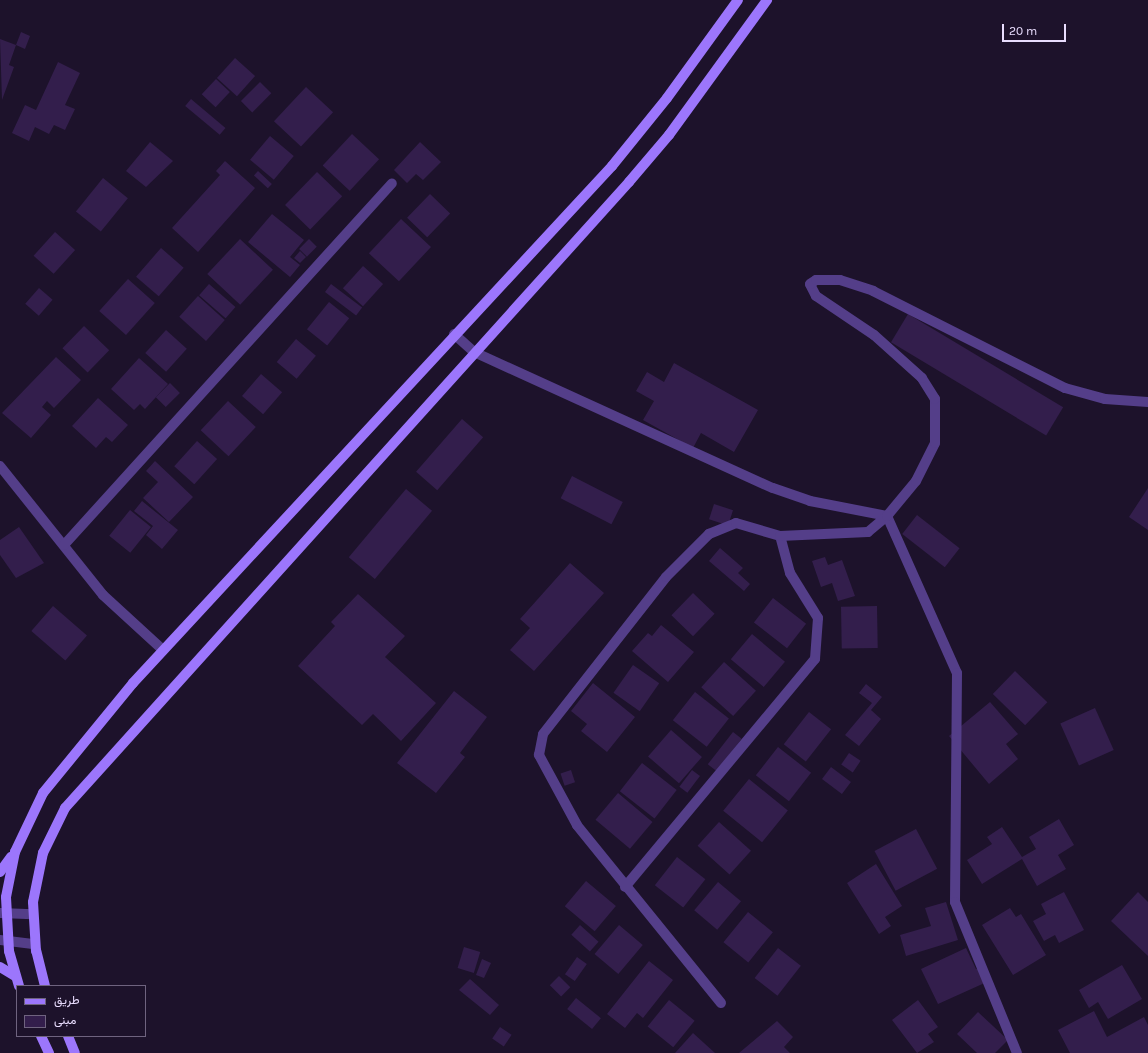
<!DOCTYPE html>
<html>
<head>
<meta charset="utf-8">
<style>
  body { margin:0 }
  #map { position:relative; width:1148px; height:1053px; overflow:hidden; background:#1d122b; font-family:Karla,Vazirmatn,sans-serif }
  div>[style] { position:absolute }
  .building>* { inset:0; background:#331e4c; transform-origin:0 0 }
  .street>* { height:10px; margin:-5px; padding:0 5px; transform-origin:5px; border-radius:5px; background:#543e89 }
  .secondary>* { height:10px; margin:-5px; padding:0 5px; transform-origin:5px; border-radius:5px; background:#9c76fc }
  span { translate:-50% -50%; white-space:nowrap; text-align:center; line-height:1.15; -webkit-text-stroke:3px #1d122b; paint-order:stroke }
  .legend { position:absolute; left:16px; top:985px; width:130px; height:52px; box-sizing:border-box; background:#1d122b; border:1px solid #6f637f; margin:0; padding:5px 7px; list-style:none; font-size:12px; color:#e9ddfe }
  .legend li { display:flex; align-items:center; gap:8px; height:20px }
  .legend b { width:20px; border:1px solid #6f637f }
  .scale { position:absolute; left:1002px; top:24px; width:64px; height:18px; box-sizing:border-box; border:2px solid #e9ddfe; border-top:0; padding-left:5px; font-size:12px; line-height:14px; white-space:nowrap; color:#e9ddfe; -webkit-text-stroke:3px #1d122b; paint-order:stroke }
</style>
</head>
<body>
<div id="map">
  <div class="building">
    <div style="clip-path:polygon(21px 32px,30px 36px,25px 49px,16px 45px,9px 65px,14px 67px,2px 100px,0 39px,16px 45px)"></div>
    <div style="left:235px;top:58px;width:27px;height:27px;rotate:42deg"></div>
    <div style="clip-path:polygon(58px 62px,80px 73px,65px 105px,75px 109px,65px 130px,54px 125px,49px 134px,35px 127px,29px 141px,12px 133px,25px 105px,36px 110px)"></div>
    <div style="left:216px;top:79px;width:19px;height:21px;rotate:43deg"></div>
    <div style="left:260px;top:82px;width:16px;height:27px;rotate:45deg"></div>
    <div style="left:306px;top:87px;width:37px;height:47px;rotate:43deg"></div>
    <div style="left:191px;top:99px;width:45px;height:9px;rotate:40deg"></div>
    <div style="left:352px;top:134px;width:37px;height:43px;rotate:43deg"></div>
    <div style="left:270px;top:136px;width:31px;height:31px;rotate:40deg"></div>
    <div style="clip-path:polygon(150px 142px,173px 161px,146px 187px,126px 171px)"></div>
    <div style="clip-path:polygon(420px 142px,441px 162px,423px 180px,416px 174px,407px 183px,394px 170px)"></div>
    <div style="clip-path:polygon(225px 161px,255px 188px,198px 252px,172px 228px,220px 175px,216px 171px)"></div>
    <div style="left:258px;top:171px;width:19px;height:6px;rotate:43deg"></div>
    <div style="left:317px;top:172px;width:35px;height:46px;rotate:44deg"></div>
    <div style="left:103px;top:178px;width:32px;height:43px;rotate:39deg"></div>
    <div style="left:430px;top:194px;width:28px;height:33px;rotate:44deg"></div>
    <div style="clip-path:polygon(272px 214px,304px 240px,290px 257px,300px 265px,290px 277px,248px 242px)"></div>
    <div style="left:401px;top:219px;width:41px;height:47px;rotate:43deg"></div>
    <div style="left:55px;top:232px;width:27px;height:32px;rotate:42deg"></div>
    <div style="left:240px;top:239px;width:45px;height:48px;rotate:43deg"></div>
    <div style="left:309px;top:239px;width:11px;height:14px;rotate:45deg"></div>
    <div style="left:161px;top:248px;width:30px;height:38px;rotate:41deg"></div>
    <div style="clip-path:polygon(300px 251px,306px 257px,300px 263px,294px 258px)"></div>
    <div style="left:363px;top:266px;width:27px;height:30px;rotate:42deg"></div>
    <div style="left:128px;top:279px;width:36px;height:43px;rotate:42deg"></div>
    <div style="left:209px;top:284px;width:35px;height:15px;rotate:41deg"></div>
    <div style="left:331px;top:284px;width:39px;height:10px;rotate:37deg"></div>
    <div style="left:39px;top:288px;width:18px;height:21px;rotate:41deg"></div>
    <div style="left:198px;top:296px;width:36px;height:28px;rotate:42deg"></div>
    <div style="left:329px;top:302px;width:26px;height:35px;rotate:39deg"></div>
    <div style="left:908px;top:314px;width:181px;height:33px;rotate:31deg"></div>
    <div style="left:84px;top:326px;width:35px;height:31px;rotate:44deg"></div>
    <div style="left:166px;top:330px;width:28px;height:31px;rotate:42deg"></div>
    <div style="left:296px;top:339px;width:26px;height:30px;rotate:40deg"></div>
    <div style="clip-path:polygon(56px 357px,81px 380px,54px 408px,47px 401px,42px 407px,51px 415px,31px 438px,2px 413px)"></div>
    <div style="clip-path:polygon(139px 358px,168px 384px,145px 409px,140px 404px,134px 410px,111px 389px)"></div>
    <div style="clip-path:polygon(674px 363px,758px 410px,734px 452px,701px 433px,693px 448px,643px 420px,654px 401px,636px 391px,647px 372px,664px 382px)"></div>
    <div style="left:261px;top:374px;width:28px;height:29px;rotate:41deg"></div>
    <div style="left:170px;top:383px;width:14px;height:20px;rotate:45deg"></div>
    <div style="clip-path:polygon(98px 398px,128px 425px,112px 442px,106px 437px,96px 448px,72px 426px)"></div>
    <div style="left:228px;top:401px;width:38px;height:40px;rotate:43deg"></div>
    <div style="left:462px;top:419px;width:28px;height:70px;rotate:41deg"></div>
    <div style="left:197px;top:441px;width:27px;height:34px;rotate:42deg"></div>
    <div style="clip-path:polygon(155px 461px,193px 497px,169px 522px,143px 498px,158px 482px,146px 471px)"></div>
    <div style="left:572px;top:476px;width:57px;height:25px;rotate:27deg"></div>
    <div style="clip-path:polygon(1148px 488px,1148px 530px,1129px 517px)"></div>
    <div style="left:406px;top:489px;width:34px;height:89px;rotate:40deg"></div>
    <div style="clip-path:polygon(142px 501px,178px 530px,162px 549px,146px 535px,153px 526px,134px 511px)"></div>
    <div style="left:714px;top:504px;width:20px;height:16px;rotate:18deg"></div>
    <div style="left:130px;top:510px;width:27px;height:33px;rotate:39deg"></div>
    <div style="left:917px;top:515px;width:54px;height:24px;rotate:38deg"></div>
    <div style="clip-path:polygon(19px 527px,44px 563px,16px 578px,0 555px,0 540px)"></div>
    <div style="clip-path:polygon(720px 548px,743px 568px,738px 573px,750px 584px,744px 591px,709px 561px)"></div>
    <div style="clip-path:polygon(825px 557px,828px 565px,842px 560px,855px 596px,838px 601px,832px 583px,821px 587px,812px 561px)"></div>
    <div style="clip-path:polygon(570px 563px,604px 593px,534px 671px,510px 650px,530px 628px,520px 619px)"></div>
    <div style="left:693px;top:593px;width:30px;height:31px;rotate:44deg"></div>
    <div style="clip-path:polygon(358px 594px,405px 636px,385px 657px,436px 703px,401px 741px,373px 714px,362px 725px,298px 666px,335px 626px,331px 622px)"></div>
    <div style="left:773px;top:598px;width:42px;height:31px;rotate:38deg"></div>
    <div style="left:53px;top:606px;width:45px;height:33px;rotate:41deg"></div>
    <div style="left:877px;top:606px;width:42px;height:36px;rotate:89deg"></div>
    <div style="clip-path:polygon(661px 625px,694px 652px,668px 682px,632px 651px,648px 633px,652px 636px)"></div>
    <div style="left:752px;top:634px;width:43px;height:33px;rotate:40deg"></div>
    <div style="left:724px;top:662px;width:43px;height:34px;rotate:42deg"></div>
    <div style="left:633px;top:665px;width:32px;height:34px;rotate:35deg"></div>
    <div style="left:1015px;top:671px;width:45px;height:32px;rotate:44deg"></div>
    <div style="clip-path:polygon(593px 683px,635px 717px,607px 752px,581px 731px,587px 724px,571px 711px)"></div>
    <div style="clip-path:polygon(866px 684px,882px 697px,871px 710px,881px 719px,859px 746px,845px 735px,872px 703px,859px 693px)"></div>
    <div style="clip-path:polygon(454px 691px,487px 717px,460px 753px,465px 757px,436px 793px,397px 763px)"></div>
    <div style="left:695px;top:692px;width:43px;height:36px;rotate:38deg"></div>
    <div style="clip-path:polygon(990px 702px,1018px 734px,1006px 744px,1018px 759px,989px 784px,949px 736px)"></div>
    <div style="left:1095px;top:708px;width:46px;height:38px;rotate:66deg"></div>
    <div style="left:809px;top:712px;width:28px;height:41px;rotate:38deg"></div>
    <div style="left:671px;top:730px;width:41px;height:35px;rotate:41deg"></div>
    <div style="left:733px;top:732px;width:11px;height:41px;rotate:38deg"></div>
    <div style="left:778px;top:747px;width:42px;height:36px;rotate:38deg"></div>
    <div style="left:849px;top:753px;width:14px;height:14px;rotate:34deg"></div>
    <div style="left:642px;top:763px;width:44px;height:36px;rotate:38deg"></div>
    <div style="left:831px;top:767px;width:25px;height:15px;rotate:37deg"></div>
    <div style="left:571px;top:770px;width:13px;height:11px;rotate:72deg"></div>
    <div style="left:692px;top:770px;width:10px;height:21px;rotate:37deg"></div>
    <div style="left:749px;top:779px;width:50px;height:41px;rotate:39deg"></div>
    <div style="left:618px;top:793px;width:45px;height:35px;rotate:40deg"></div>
    <div style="clip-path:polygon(1059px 819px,1074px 845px,1058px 855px,1066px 869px,1037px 886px,1022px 859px,982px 884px,967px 860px,992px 844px,987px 837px,1002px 827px,1022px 857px,1036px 849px,1029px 837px)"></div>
    <div style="left:719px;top:822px;width:43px;height:32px;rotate:42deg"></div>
    <div style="left:916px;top:829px;width:45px;height:47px;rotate:62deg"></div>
    <div style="left:677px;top:857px;width:36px;height:36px;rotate:38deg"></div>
    <div style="clip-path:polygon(876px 864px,902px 906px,885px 917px,891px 926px,879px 934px,847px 883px)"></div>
    <div style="left:586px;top:881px;width:39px;height:33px;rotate:40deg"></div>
    <div style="left:718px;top:882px;width:30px;height:37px;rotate:40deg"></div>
    <div style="clip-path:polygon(1064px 892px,1084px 930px,1059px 943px,1055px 935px,1044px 941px,1033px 921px,1046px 914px,1041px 904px)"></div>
    <div style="clip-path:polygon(1138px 892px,1148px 902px,1148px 956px,1111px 921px)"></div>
    <div style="clip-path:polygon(946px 902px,958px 940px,906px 956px,900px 935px,931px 926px,925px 908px)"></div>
    <div style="clip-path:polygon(1010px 908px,1016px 917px,1021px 914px,1046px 955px,1013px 975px,982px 925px)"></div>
    <div style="left:748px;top:912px;width:32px;height:39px;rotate:39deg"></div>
    <div style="left:580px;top:925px;width:25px;height:13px;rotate:42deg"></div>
    <div style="left:619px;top:925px;width:31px;height:38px;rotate:40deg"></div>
    <div style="left:464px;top:947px;width:17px;height:22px;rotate:17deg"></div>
    <div style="left:778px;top:948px;width:29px;height:38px;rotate:38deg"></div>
    <div style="clip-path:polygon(966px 948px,976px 969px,982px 966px,989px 981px,938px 1004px,921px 969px)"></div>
    <div style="left:577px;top:957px;width:12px;height:21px;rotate:35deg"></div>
    <div style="clip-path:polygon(482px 959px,491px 963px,484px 978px,476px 975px)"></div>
    <div style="clip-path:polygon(649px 961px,673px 980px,643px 1018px,637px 1013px,625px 1028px,607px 1014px)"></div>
    <div style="clip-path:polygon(1122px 965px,1142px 999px,1108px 1019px,1098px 1002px,1089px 1008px,1079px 990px)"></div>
    <div style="left:559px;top:976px;width:16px;height:13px;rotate:45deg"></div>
    <div style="clip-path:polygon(470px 979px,499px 1005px,490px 1015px,459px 990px)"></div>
    <div style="left:576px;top:998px;width:32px;height:14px;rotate:39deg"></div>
    <div style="left:669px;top:1000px;width:33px;height:34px;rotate:39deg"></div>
    <div style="clip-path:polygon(918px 1000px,938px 1027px,928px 1034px,934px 1042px,917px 1053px,892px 1020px)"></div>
    <div style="clip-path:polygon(1094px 1011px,1107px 1037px,1144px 1017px,1148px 1025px,1148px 1053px,1070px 1053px,1058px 1030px)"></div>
    <div style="clip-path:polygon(978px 1012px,1008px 1040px,995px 1053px,977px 1053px,957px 1034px)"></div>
    <div style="clip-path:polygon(777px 1021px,793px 1037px,784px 1047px,790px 1053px,739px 1053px)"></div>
    <div style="left:500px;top:1027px;width:14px;height:14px;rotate:34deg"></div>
    <div style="clip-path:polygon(693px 1033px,715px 1053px,675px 1053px)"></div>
  </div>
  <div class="street">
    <div style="left:454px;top:334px;width:27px;rotate:42deg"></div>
    <div style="left:474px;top:352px;width:328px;rotate:24.5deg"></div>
    <div style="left:773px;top:488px;width:39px;rotate:19deg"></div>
    <div style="left:810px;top:501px;width:78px;rotate:11deg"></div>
    <div style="left:0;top:466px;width:165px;rotate:51.4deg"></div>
    <div style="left:103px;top:595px;width:81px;rotate:42.5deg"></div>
    <div style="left:887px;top:516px;width:172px;rotate:66deg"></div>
    <div style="left:957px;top:673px;width:229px;rotate:90.5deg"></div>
    <div style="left:955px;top:902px;width:163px;rotate:67.7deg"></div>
    <div style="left:64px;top:545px;width:488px;rotate:-47.8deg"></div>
    <div style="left:625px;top:887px;width:297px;rotate:-50.2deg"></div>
    <div style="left:815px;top:659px;width:41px;rotate:-85.8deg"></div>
    <div style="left:818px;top:618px;width:53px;rotate:-121.9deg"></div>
    <div style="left:790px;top:573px;width:38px;rotate:-105deg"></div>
    <div style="left:0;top:913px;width:33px;rotate:2deg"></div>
    <div style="left:0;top:940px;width:35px;rotate:7deg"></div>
    <div style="left:721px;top:1003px;width:229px;rotate:-129deg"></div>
    <div style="left:577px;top:825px;width:80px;rotate:-118.5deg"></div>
    <div style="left:539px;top:755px;width:21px;rotate:-79deg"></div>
    <div style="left:543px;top:734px;width:199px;rotate:-51.9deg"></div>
    <div style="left:666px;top:577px;width:61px;rotate:-45deg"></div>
    <div style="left:709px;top:534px;width:29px;rotate:-22deg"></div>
    <div style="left:736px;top:523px;width:46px;rotate:16.5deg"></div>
    <div style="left:780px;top:536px;width:88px;rotate:-2.6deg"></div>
    <div style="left:868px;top:532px;width:25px;rotate:-40deg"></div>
    <div style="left:887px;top:516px;width:45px;rotate:-50.4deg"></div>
    <div style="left:916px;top:481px;width:42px;rotate:-63.4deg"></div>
    <div style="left:935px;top:443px;width:44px;rotate:-90deg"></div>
    <div style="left:935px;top:399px;width:25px;rotate:-122deg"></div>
    <div style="left:922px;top:378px;width:64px;rotate:-138.1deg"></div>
    <div style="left:874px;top:335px;width:70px;rotate:-146.1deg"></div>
    <div style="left:816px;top:296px;width:13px;rotate:-117deg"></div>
    <div style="left:810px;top:284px;width:7px;rotate:-34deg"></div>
    <div style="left:816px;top:280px;width:24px"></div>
    <div style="left:840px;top:280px;width:35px;rotate:18deg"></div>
    <div style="left:873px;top:291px;width:215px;rotate:26.8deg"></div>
    <div style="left:1065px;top:388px;width:41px;rotate:15.4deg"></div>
    <div style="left:1105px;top:399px;width:43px;rotate:4deg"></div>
  </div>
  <div class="secondary">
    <div style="left:0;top:872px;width:19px;rotate:-54deg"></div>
    <div style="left:0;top:967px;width:17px;rotate:31deg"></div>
    <div style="left:19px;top:986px;width:36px;rotate:-106deg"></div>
    <div style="left:9px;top:951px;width:54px;rotate:-93.2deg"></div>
    <div style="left:6px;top:897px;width:46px;rotate:-78.7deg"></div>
    <div style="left:15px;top:852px;width:65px;rotate:-64.6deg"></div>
    <div style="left:43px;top:793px;width:142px;rotate:-50.7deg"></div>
    <div style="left:133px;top:683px;width:705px;rotate:-47.18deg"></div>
    <div style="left:612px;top:166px;width:87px;rotate:-51deg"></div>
    <div style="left:667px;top:98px;width:121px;rotate:-54.1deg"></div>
    <div style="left:45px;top:986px;width:36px;rotate:-104deg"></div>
    <div style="left:36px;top:951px;width:49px;rotate:-93.5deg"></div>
    <div style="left:33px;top:902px;width:50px;rotate:-78.5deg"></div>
    <div style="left:43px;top:853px;width:50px;rotate:-63.9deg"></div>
    <div style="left:65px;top:808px;width:843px;rotate:-47.98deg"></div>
    <div style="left:629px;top:182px;width:62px;rotate:-49.6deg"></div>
    <div style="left:669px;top:135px;width:167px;rotate:-54deg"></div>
    <div style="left:41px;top:1036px;width:19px;rotate:65deg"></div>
    <div style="left:68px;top:1036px;width:18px;rotate:68deg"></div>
  </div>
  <ul class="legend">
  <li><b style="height:5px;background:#9c76fc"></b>طريق</li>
  <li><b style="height:11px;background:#331e4c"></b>مبنى</li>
  </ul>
  <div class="scale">20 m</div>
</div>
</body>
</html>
